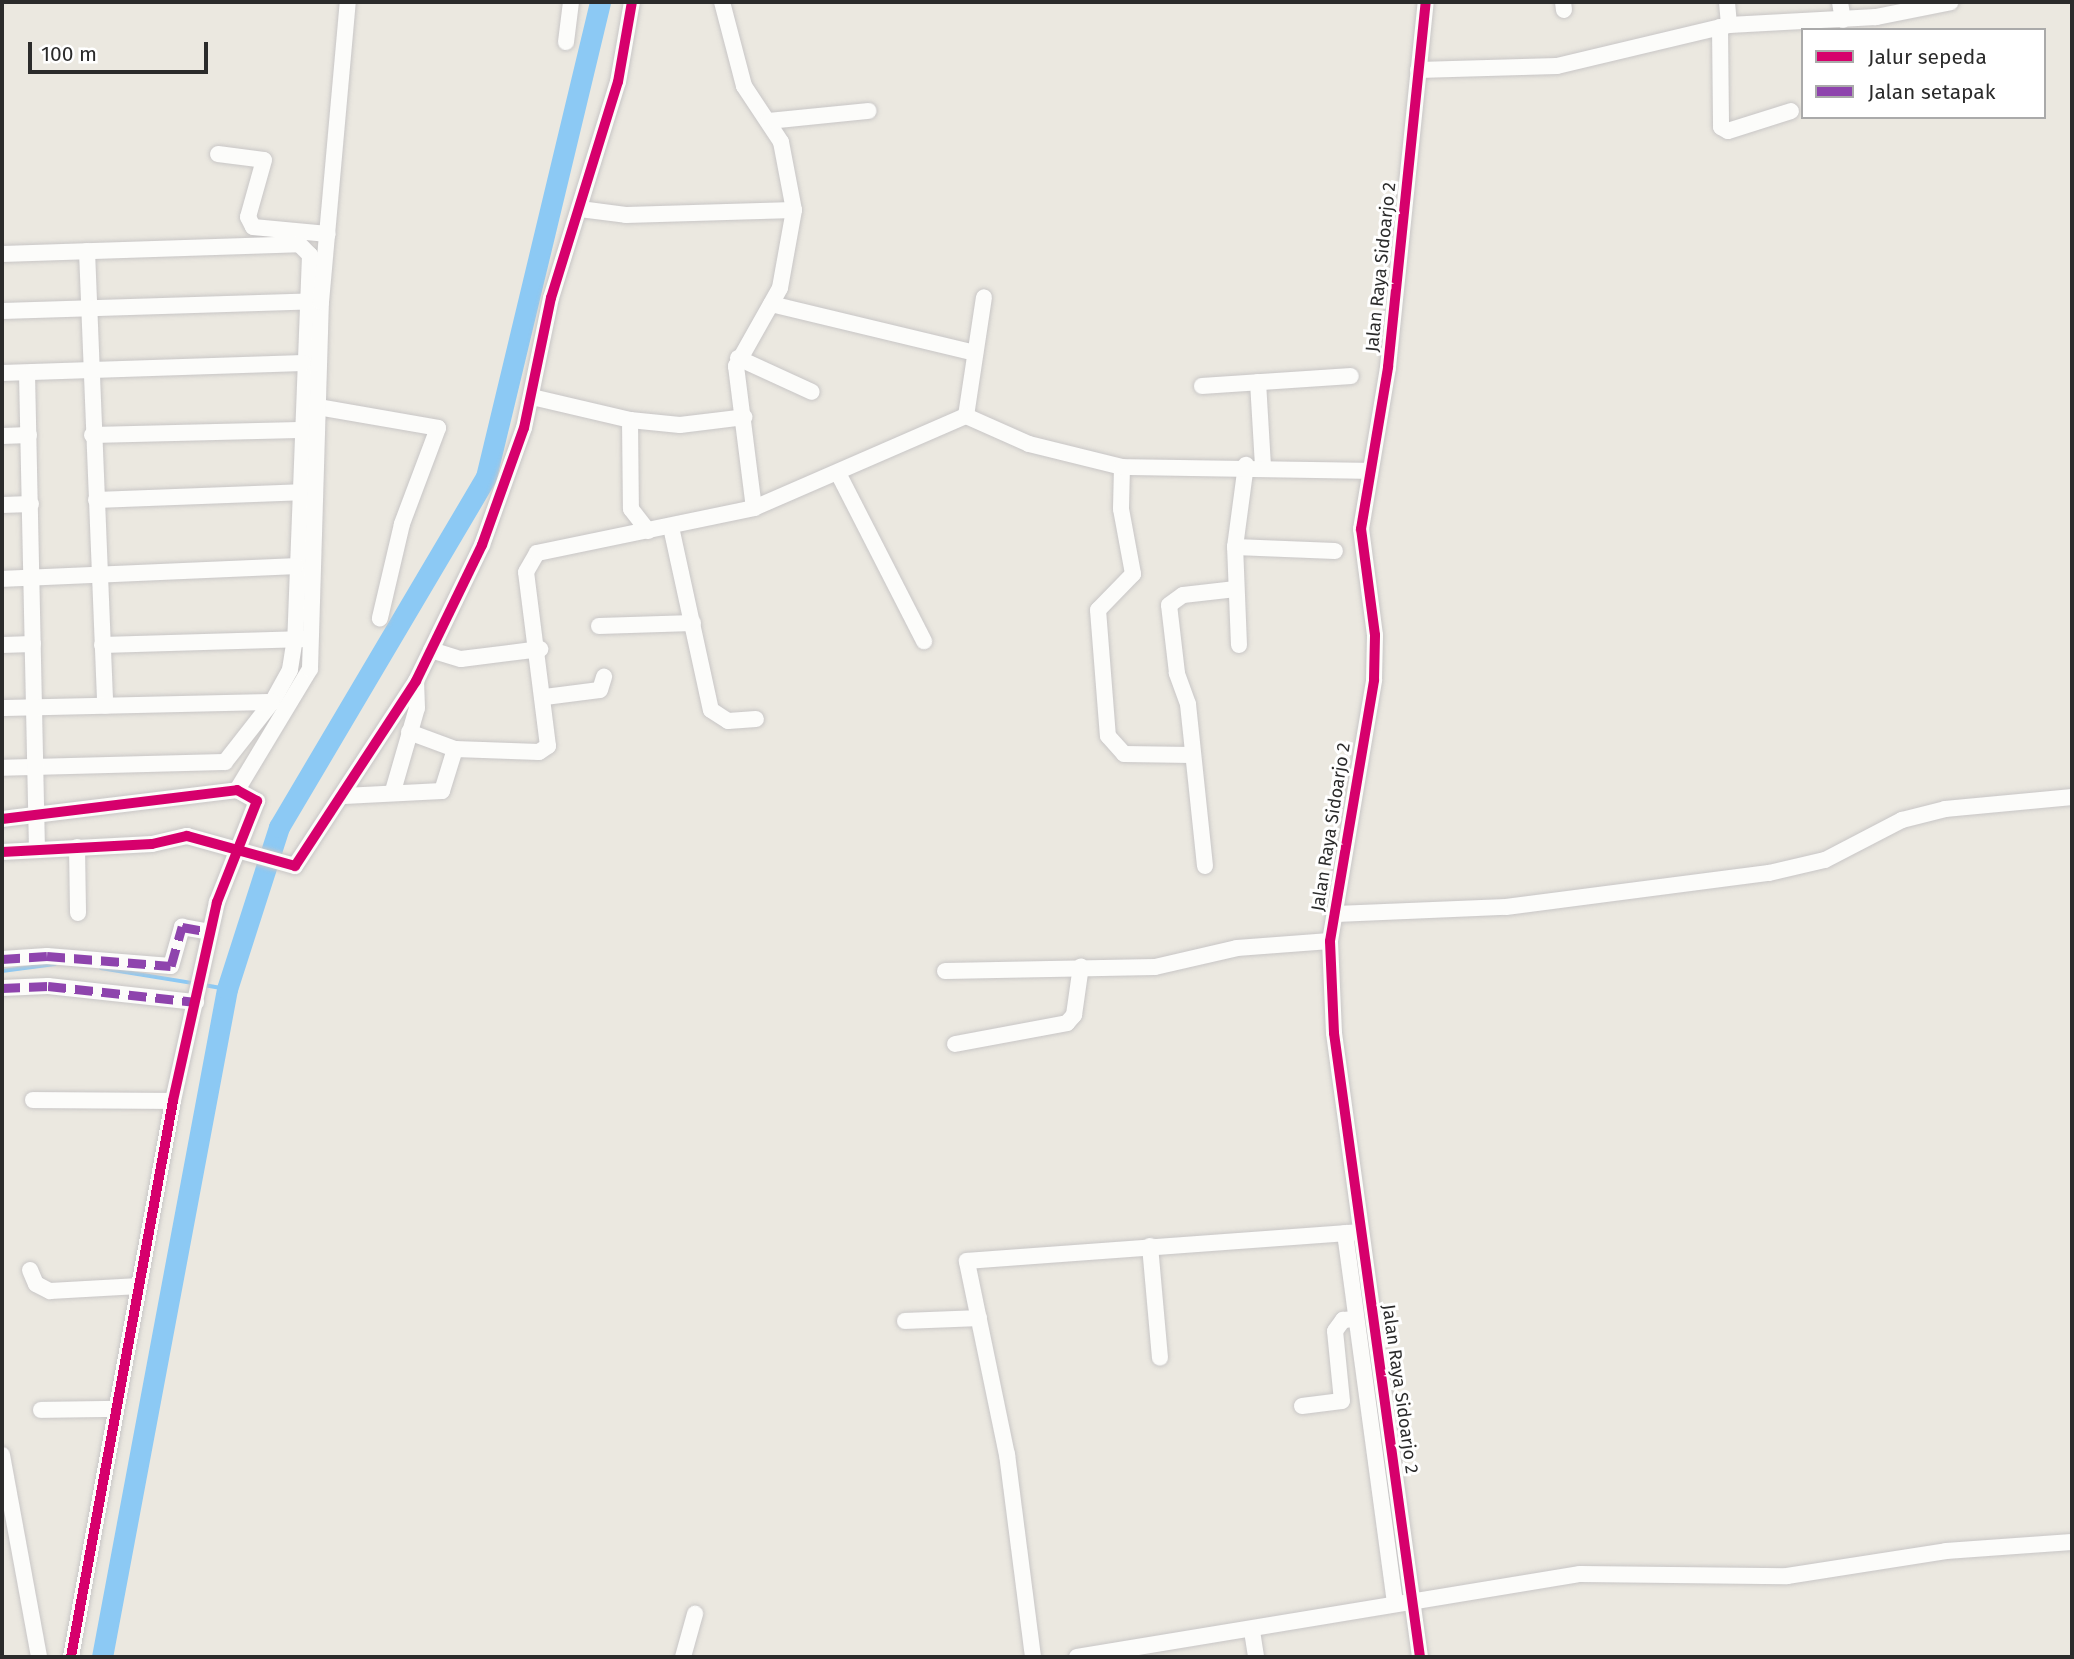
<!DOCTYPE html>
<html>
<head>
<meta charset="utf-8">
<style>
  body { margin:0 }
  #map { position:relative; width:2074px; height:1659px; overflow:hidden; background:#ebe8e0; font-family:"Fira Sans",sans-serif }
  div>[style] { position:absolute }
  .stream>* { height:3.5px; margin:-1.75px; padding:0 1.75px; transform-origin:1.75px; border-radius:1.75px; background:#8cc9f4 }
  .river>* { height:21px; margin:-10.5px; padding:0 10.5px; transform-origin:10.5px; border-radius:10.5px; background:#8cc9f4 }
  .roads { filter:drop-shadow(0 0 2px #c8c6c6) drop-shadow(0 0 2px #c8c6c6) }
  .minor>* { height:16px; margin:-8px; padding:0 8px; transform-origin:8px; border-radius:8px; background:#fcfcfa }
  .quiet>* { height:9px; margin-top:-4.5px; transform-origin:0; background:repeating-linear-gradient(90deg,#8e44ad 0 18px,transparent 0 27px) }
  .cycleway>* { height:10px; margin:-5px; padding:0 5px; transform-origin:5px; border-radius:5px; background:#d6006c }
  span { translate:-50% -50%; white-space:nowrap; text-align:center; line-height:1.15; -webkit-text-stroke:6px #fff; paint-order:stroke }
  .street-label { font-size:18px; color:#2b2b2b }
  .frame { position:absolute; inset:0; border:4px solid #2b2b2b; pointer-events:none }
  .legend { position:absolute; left:1801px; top:28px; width:245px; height:91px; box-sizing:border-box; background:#fff; border:2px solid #aaa; margin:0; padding:9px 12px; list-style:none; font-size:21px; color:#2b2b2b }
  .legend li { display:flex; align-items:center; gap:14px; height:35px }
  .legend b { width:35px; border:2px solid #aaa }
  .scale { position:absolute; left:28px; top:42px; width:180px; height:32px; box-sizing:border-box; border:4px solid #2b2b2b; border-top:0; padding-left:9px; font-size:21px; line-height:24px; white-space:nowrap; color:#2b2b2b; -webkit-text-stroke:5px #fff; paint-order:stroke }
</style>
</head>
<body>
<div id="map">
  <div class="stream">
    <div style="left:101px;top:968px;width:93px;rotate:9.3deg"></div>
    <div style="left:2px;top:971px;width:53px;rotate:-7.5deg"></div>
    <div style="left:204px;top:985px;width:23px;rotate:10deg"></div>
  </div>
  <div class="river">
    <div style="left:102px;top:1657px;width:680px;rotate:-79.4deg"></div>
    <div style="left:227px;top:989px;width:170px;rotate:-72.2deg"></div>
    <div style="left:279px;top:827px;width:407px;rotate:-59.4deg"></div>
    <div style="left:486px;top:477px;width:488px;rotate:-76.5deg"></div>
  </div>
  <div class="roads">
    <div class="minor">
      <div style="left:722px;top:2px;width:87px;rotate:75.3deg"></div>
      <div style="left:744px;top:86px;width:67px;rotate:56.5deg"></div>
      <div style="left:781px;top:142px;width:69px;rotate:79.2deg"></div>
      <div style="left:794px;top:210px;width:79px;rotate:100.2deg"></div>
      <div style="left:780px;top:288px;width:90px;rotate:119.4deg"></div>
      <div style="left:736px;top:366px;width:143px;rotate:82.8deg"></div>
      <div style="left:1563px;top:2px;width:8px;rotate:83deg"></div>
      <div style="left:1727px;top:2px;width:23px;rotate:85deg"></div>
      <div style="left:1840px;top:2px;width:18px;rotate:81deg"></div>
      <div style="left:1720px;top:27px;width:100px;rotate:89.4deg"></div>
      <div style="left:1721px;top:127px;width:8px;rotate:30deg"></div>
      <div style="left:1728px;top:131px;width:66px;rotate:-17.6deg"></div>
      <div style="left:566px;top:42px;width:40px;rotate:-82.9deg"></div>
      <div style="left:1418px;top:70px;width:139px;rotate:-1.6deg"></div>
      <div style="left:1557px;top:66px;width:177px;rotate:-13.4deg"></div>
      <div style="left:1729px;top:25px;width:147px;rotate:-3.1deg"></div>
      <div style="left:1876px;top:17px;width:76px;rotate:-11.3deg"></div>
      <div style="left:769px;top:121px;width:100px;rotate:-5.8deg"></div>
      <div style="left:218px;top:154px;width:46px;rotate:7.4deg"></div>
      <div style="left:264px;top:160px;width:59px;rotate:105.7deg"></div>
      <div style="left:248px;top:217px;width:11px;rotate:63deg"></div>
      <div style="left:253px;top:227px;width:75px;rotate:5.3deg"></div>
      <div style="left:580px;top:209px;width:46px;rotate:7.4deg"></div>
      <div style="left:626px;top:215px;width:168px;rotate:-1.7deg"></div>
      <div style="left:87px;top:251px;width:455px;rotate:87.7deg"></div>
      <div style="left:2px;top:254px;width:297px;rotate:-1.9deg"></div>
      <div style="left:299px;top:244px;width:16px;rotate:45deg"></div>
      <div style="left:310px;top:255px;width:383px;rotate:92.2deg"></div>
      <div style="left:295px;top:638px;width:32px;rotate:99deg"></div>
      <div style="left:290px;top:670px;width:37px;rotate:119deg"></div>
      <div style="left:272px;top:702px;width:76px;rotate:128.1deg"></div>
      <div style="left:225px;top:762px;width:223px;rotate:178.5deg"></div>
      <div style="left:771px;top:304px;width:210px;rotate:13.5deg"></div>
      <div style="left:2px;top:311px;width:313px;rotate:-1.8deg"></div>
      <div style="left:738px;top:358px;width:81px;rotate:24.7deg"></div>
      <div style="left:2px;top:373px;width:301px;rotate:-1.9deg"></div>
      <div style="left:27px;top:373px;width:477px;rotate:88.8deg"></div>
      <div style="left:1258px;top:382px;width:83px;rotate:86.6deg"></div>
      <div style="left:1202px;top:386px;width:149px;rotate:-3.8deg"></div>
      <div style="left:532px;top:397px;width:101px;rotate:13.2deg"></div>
      <div style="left:630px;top:420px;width:50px;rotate:5.7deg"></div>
      <div style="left:680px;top:425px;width:65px;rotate:-7deg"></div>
      <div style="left:318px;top:407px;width:122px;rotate:9.9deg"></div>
      <div style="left:438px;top:428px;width:103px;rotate:110.6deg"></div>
      <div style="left:402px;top:524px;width:97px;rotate:103.2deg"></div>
      <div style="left:966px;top:416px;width:120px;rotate:-81.4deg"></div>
      <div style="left:630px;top:420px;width:89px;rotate:89.4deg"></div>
      <div style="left:631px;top:509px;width:28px;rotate:52deg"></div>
      <div style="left:92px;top:435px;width:207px;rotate:-1.4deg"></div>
      <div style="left:2px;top:436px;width:27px;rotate:-2deg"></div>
      <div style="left:1122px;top:467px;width:42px;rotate:91.4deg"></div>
      <div style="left:1121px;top:509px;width:66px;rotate:79.5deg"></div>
      <div style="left:1133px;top:574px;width:50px;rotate:134.2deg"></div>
      <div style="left:1098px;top:610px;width:126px;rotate:85.5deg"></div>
      <div style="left:1108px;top:736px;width:24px;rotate:48deg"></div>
      <div style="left:1124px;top:754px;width:68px;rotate:0.8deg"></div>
      <div style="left:838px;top:473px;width:189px;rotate:62.9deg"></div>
      <div style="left:96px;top:500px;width:211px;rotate:-2.2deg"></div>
      <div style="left:2px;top:505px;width:29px;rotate:-2deg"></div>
      <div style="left:671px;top:527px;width:187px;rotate:77.7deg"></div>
      <div style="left:711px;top:710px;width:20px;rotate:33deg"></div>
      <div style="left:728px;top:721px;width:28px;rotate:-4deg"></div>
      <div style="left:1235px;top:547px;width:83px;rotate:-82.4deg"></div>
      <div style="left:2px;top:579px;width:294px;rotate:-2.5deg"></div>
      <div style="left:599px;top:626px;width:94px;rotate:-1.8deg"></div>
      <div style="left:2px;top:645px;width:31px;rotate:-2deg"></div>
      <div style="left:102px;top:645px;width:204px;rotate:-1.7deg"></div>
      <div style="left:1239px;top:645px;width:98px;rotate:-92.3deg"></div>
      <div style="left:1235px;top:547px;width:100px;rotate:2.3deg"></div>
      <div style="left:431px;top:650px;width:31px;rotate:17deg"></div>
      <div style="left:461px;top:659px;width:80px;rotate:-7.2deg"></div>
      <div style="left:545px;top:697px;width:55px;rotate:-7.3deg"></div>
      <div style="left:600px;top:690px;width:14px;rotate:-73deg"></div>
      <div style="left:2px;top:708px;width:270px;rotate:-1.3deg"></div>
      <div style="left:409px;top:732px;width:49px;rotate:20.3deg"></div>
      <div style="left:455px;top:749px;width:84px;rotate:2deg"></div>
      <div style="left:539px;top:752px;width:11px;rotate:-34deg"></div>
      <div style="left:548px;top:746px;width:175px;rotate:-97.2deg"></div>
      <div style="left:526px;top:572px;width:22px;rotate:-60deg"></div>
      <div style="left:537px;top:553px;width:222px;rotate:-11.7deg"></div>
      <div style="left:754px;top:508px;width:231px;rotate:-23.5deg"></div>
      <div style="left:966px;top:416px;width:69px;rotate:24deg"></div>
      <div style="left:1029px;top:444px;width:96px;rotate:13.9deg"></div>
      <div style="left:1122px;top:467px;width:247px;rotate:0.9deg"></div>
      <div style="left:237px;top:790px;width:141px;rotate:-58.9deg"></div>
      <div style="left:310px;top:669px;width:367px;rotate:-88.3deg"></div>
      <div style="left:321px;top:302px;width:301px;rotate:-84.9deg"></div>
      <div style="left:393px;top:791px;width:86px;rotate:-73.9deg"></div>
      <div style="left:417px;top:708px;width:27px;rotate:-92deg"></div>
      <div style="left:344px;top:796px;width:98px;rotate:-2.9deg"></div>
      <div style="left:442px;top:791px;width:44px;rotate:-72.8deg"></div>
      <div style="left:2px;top:819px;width:237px;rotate:-7deg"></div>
      <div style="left:237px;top:790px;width:23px;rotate:29deg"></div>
      <div style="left:257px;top:801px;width:109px;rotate:111.6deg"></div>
      <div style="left:217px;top:902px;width:204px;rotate:102.5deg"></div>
      <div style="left:173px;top:1101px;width:565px;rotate:100.4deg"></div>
      <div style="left:77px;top:847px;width:66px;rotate:89.1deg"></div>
      <div style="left:2px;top:852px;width:150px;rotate:-3.1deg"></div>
      <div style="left:152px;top:844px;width:36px;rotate:-13deg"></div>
      <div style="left:187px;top:836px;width:112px;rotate:15.5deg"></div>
      <div style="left:295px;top:866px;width:221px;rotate:-56.8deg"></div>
      <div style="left:416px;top:681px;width:151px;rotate:-64.1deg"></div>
      <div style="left:482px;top:545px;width:124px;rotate:-70.3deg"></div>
      <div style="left:524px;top:428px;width:133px;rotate:-78.3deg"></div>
      <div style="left:551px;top:298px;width:226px;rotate:-72.8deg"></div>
      <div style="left:618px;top:82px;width:81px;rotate:-80.1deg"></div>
      <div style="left:1205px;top:866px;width:163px;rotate:-96deg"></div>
      <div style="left:1188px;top:704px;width:33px;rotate:-110deg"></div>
      <div style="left:1177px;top:673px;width:68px;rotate:-96.7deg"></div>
      <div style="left:1169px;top:605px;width:17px;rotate:-36deg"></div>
      <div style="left:1183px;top:595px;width:53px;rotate:-6.5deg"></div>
      <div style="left:1336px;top:914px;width:170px;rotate:-2.4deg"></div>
      <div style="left:1506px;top:907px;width:265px;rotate:-7.4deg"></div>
      <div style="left:1769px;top:873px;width:57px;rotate:-13.1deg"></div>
      <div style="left:1825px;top:860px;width:87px;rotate:-27.5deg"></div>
      <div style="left:1902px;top:820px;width:44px;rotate:-14.3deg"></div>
      <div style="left:1945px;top:809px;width:128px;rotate:-5.4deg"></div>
      <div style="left:2px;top:959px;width:45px;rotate:-3.8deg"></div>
      <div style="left:47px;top:956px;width:124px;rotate:4.6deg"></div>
      <div style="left:171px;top:966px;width:41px;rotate:-74.2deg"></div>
      <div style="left:182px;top:927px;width:28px;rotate:10deg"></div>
      <div style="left:945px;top:971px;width:210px;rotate:-1.1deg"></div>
      <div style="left:1155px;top:967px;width:84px;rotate:-13deg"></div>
      <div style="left:1237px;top:948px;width:93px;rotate:-4.3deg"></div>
      <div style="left:2px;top:988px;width:46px;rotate:-2.5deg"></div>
      <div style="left:48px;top:986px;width:149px;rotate:6.2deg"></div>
      <div style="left:955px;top:1044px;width:114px;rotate:-10.6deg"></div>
      <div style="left:1067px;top:1023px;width:11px;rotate:-49deg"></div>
      <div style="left:1074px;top:1015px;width:49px;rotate:-81.9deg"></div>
      <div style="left:33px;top:1100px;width:140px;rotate:0.4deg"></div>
      <div style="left:1345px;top:1233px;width:373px;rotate:82.3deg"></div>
      <div style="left:1150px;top:1246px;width:112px;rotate:84.9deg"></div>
      <div style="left:30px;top:1270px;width:15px;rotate:67deg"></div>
      <div style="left:36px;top:1284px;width:16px;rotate:27deg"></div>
      <div style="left:50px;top:1291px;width:89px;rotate:-3.2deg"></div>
      <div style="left:905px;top:1321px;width:74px;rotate:-2.3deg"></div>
      <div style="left:1302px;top:1406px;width:40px;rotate:-7.1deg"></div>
      <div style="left:1342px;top:1401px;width:70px;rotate:-95.7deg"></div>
      <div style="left:1335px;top:1331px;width:14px;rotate:-54deg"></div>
      <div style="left:1343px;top:1320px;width:12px;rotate:-5deg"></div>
      <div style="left:41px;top:1410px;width:73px;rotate:-0.8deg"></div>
      <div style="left:2px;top:1455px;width:205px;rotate:79.6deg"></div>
      <div style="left:1252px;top:1631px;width:26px;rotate:81deg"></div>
      <div style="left:683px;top:1657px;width:45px;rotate:-74.4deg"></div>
      <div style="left:1033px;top:1657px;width:204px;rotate:-97.3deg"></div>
      <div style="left:1007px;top:1455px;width:198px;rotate:-101.7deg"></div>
      <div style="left:967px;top:1261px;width:394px;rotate:-4.2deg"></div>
      <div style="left:1077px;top:1657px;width:510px;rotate:-9.37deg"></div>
      <div style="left:1580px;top:1574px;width:207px;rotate:0.6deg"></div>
      <div style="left:1787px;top:1576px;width:161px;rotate:-8.9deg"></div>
      <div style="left:1946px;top:1551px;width:126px;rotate:-4.1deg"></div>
      <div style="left:1420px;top:1657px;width:630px;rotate:-97.85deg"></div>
      <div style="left:1334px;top:1033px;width:92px;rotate:-92.5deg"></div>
      <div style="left:1330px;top:941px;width:265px;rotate:-80.4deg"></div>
      <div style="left:1374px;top:680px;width:45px;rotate:-88.7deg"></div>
      <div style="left:1375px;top:635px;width:107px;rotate:-97.5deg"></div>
      <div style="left:1361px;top:529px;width:164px;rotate:-80.5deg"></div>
      <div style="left:1388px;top:367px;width:367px;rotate:-84.1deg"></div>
    </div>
  </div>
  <div class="quiet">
    <div style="left:2px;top:959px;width:45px;rotate:-3.8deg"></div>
    <div style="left:47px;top:956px;width:124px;rotate:4.6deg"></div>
    <div style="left:171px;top:966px;width:41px;rotate:-74.2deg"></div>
    <div style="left:182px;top:927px;width:28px;rotate:10deg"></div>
    <div style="left:2px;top:988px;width:46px;rotate:-2.5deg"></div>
    <div style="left:48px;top:986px;width:149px;rotate:6.2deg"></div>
  </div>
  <div class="cycleway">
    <div style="left:2px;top:819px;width:237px;rotate:-7deg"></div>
    <div style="left:237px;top:790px;width:23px;rotate:29deg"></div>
    <div style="left:257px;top:801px;width:109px;rotate:111.6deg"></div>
    <div style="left:217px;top:902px;width:204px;rotate:102.5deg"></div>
    <div style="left:173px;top:1101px;width:565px;rotate:100.4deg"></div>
    <div style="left:2px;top:852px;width:150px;rotate:-3.1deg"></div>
    <div style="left:152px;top:844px;width:36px;rotate:-13deg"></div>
    <div style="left:187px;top:836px;width:112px;rotate:15.5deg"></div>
    <div style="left:295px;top:866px;width:221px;rotate:-56.8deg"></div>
    <div style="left:416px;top:681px;width:151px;rotate:-64.1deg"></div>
    <div style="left:482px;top:545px;width:124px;rotate:-70.3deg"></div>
    <div style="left:524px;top:428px;width:133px;rotate:-78.3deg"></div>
    <div style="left:551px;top:298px;width:226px;rotate:-72.8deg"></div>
    <div style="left:618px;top:82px;width:81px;rotate:-80.1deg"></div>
    <div style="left:1420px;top:1657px;width:630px;rotate:-97.85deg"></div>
    <div style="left:1334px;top:1033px;width:92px;rotate:-92.5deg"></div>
    <div style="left:1330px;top:941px;width:265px;rotate:-80.4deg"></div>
    <div style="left:1374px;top:680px;width:45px;rotate:-88.7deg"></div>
    <div style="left:1375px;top:635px;width:107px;rotate:-97.5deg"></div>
    <div style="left:1361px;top:529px;width:164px;rotate:-80.5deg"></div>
    <div style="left:1388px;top:367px;width:367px;rotate:-84.1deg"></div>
  </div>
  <div class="street-label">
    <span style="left:1381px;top:267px;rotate:-84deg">Jalan Raya Sidoarjo 2</span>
    <span style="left:1331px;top:827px;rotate:-81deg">Jalan Raya Sidoarjo 2</span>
    <span style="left:1400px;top:1389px;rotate:82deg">Jalan Raya Sidoarjo 2</span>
  </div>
  <div class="frame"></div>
  <ul class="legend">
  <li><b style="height:9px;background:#d6006c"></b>Jalur sepeda</li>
  <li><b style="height:9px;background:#8e44ad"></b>Jalan setapak</li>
  </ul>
  <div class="scale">100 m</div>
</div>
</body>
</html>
